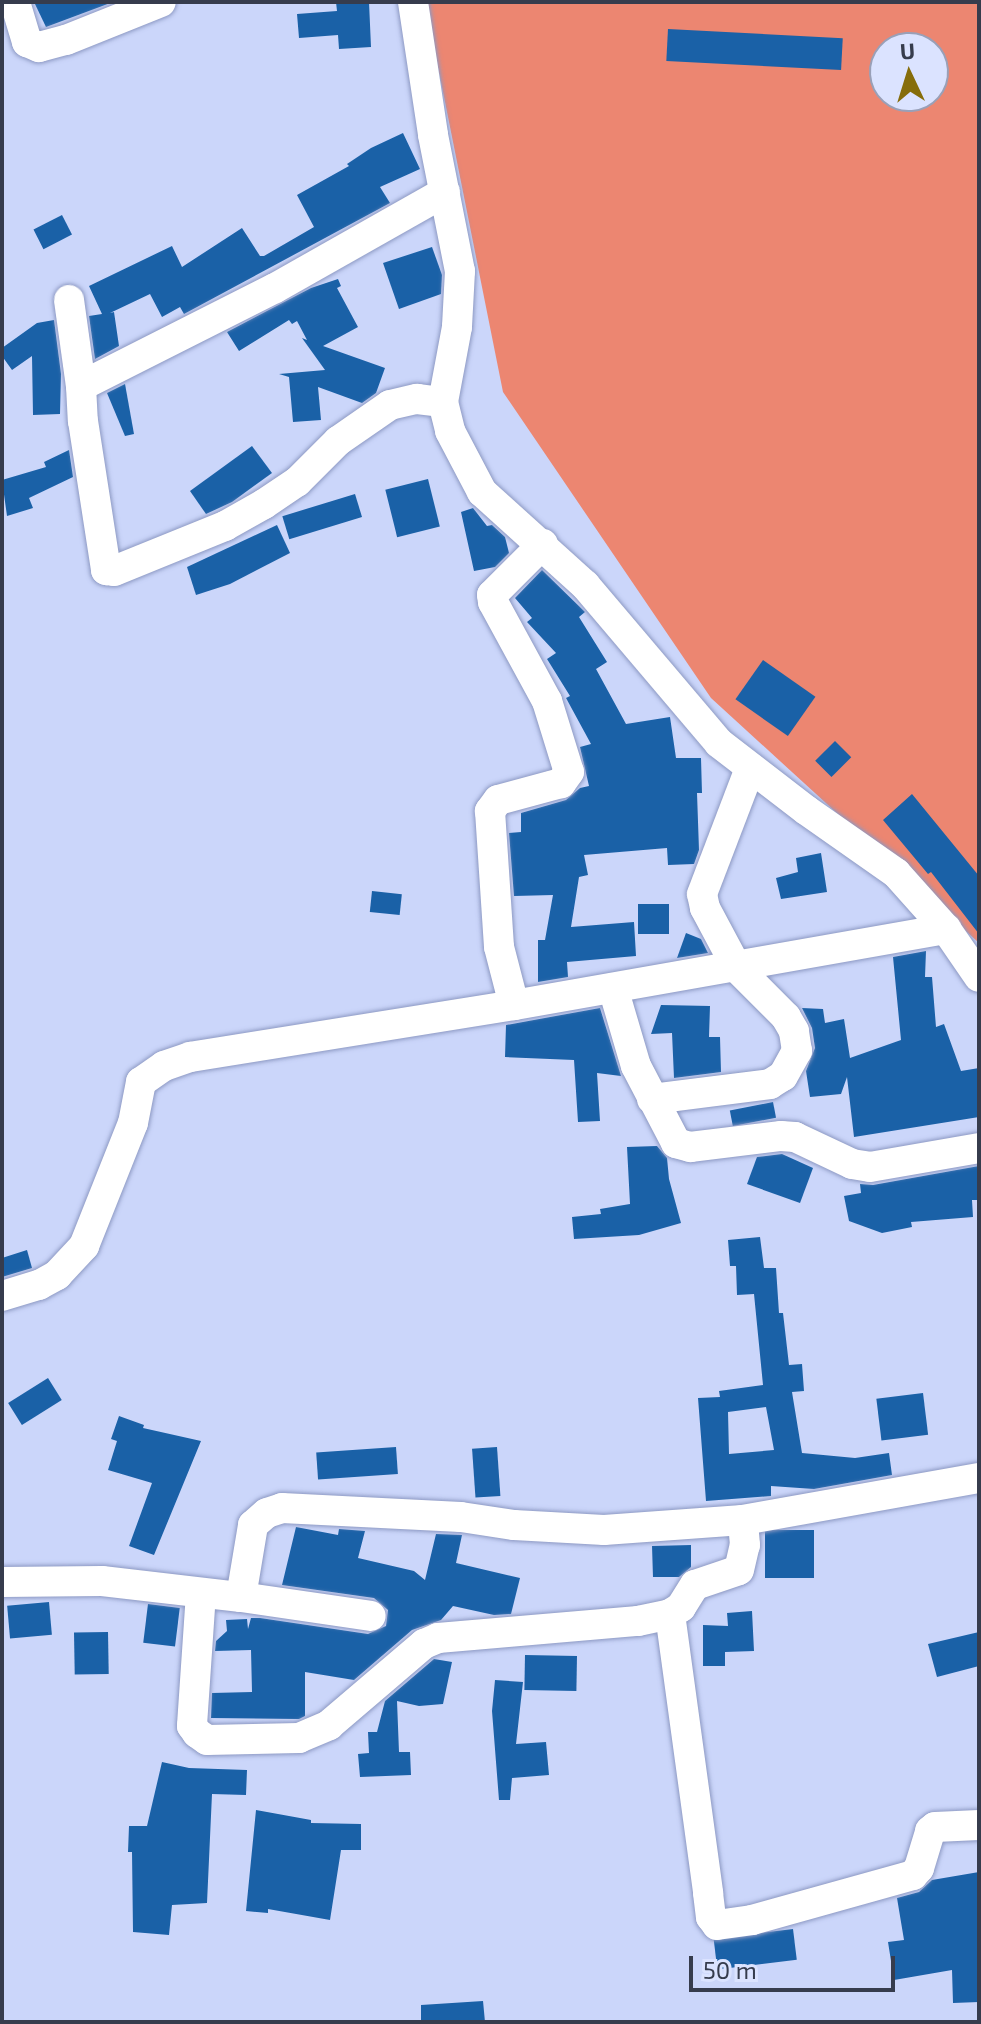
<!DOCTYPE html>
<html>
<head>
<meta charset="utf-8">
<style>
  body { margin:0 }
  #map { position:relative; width:981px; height:2024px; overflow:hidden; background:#cbd6fa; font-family:"Exo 2",sans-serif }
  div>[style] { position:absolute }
  .green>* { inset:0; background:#ec8671 }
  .building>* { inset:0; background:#1a61a7; transform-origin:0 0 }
  .roads { filter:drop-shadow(0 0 2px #8d99c3) drop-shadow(0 0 2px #8d99c3) }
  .minor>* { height:30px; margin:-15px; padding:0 15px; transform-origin:15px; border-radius:15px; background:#fff }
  span { translate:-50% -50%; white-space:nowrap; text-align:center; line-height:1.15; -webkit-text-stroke:8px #dbe3ff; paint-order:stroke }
  .frame { position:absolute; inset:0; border:4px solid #363c4d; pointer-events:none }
  .north { position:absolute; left:869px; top:32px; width:80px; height:80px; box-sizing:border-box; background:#dbe3ff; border:2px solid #99a0b8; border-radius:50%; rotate:356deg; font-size:22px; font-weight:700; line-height:32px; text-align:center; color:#363c4d }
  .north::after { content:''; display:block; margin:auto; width:28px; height:36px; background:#866d0b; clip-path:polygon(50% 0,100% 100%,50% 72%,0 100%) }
  .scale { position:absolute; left:689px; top:1956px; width:206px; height:36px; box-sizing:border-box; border:4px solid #363c4d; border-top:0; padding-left:10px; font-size:24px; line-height:28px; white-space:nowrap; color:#363c4d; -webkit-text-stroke:6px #dbe3ff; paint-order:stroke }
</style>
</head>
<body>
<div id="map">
  <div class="green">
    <div style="clip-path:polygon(evenodd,425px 2px,979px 2px,979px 943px,711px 698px,503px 392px,425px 2px,885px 48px,933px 48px,933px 96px,885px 96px,885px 48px)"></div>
  </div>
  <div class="building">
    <div style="clip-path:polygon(34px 2px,113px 2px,46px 27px)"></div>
    <div style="clip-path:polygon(336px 2px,369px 2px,371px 47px,339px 49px,338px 35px,299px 38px,297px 14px,337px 11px)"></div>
    <div style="left:668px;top:29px;width:175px;height:32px;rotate:3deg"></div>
    <div style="clip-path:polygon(403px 133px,420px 169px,380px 187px,390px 203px,184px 314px,180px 307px,162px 317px,150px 294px,110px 313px,114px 312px,119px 346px,95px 359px,89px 316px,102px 314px,89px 286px,172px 246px,182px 267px,242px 228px,260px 256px,264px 256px,314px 227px,297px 195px,349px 166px,347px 164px,371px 148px)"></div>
    <div style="left:62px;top:215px;width:22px;height:32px;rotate:63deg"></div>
    <div style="clip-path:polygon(432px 247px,442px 275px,441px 294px,399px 309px,383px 263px)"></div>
    <div style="clip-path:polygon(338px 279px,341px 286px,337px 288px,358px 327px,323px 346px,385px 368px,376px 393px,362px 403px,318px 387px,321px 420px,293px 422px,289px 377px,279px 374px,325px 370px,302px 338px,307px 340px,297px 321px,292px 324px,289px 320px,239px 351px,227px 332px,311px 288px)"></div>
    <div style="clip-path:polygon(54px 320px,61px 374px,60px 414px,33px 415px,32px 356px,12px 370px,2px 356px,2px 348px,37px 323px)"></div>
    <div style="clip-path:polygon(125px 384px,134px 434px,125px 436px,107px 393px)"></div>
    <div style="clip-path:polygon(252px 446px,272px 473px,232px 502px,206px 514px,190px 491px)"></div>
    <div style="clip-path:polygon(69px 450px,73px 477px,29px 498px,33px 508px,7px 516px,2px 480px,46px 467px,44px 462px)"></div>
    <div style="left:428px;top:479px;width:49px;height:44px;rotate:76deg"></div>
    <div style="left:355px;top:494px;width:24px;height:76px;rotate:73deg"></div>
    <div style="clip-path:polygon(473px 508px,487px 526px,492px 525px,505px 537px,509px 553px,495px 567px,474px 571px,461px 512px)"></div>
    <div style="clip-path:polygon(277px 525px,290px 553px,230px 584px,196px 595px,187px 567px)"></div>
    <div style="clip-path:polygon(542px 570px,585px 612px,579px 617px,607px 662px,596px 669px,626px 724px,670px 717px,676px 758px,701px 758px,702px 793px,697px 793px,699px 850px,694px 864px,668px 865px,667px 848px,584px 855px,588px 875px,579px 877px,571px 927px,634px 922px,636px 956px,567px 962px,568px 977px,538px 982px,538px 940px,545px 940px,553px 895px,514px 896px,509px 833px,521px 832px,521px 813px,566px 800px,580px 788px,589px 786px,580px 747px,591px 744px,566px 698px,570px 696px,547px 659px,556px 653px,527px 622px,532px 618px,515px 598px)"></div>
    <div style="left:763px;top:660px;width:64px;height:48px;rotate:35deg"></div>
    <div style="left:835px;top:741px;width:23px;height:28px;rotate:45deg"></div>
    <div style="clip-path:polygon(912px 794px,979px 876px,979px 934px,931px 872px,928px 874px,883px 820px)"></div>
    <div style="clip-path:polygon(821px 853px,827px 892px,781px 899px,776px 878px,798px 872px,796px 858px)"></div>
    <div style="left:372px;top:891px;width:30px;height:21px;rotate:6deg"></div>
    <div style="left:638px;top:904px;width:31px;height:30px"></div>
    <div style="clip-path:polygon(686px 933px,701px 939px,708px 953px,677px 958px)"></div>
    <div style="clip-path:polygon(926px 951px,925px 977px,932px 977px,936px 1027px,944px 1024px,961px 1071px,979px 1068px,979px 1117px,854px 1137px,847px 1077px,841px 1094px,810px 1097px,806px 1071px,815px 1048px,812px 1028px,802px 1008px,823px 1009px,825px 1023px,844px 1019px,850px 1058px,901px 1040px,893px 957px)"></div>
    <div style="clip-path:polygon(661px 1005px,710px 1006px,709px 1037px,720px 1037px,721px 1072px,674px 1078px,672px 1033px,651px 1034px)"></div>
    <div style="clip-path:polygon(600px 1008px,621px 1076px,597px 1073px,600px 1121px,578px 1122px,574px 1060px,505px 1057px,506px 1025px)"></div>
    <div style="left:773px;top:1102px;width:16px;height:44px;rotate:79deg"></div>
    <div style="clip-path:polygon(657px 1146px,667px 1158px,669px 1179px,681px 1223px,639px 1235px,574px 1239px,572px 1217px,601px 1214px,600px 1209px,630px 1204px,627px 1147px)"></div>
    <div style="clip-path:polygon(782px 1154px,813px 1168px,800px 1203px,747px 1184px,757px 1157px)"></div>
    <div style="clip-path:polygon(979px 1166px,979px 1200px,972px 1200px,973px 1217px,911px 1222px,912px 1227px,882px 1233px,849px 1221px,844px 1196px,861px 1193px,860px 1184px,873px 1185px)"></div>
    <div style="clip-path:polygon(evenodd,760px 1237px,764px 1268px,776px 1268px,779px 1313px,783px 1313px,789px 1365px,802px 1364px,804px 1391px,792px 1392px,802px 1453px,855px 1458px,889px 1453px,892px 1475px,814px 1489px,771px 1486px,771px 1496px,706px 1501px,698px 1398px,720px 1397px,719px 1391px,763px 1385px,754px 1294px,737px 1295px,736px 1266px,730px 1266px,728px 1240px,760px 1237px,766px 1407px,774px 1450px,729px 1454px,728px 1412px,766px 1407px)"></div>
    <div style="clip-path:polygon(27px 1250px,32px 1268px,2px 1277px,2px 1258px)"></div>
    <div style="left:48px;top:1378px;width:26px;height:47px;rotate:58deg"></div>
    <div style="left:923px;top:1393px;width:42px;height:47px;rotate:83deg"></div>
    <div style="clip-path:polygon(119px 1416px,144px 1425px,143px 1428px,201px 1441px,154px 1555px,129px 1546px,152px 1483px,108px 1470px,117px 1441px,111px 1439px)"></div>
    <div style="left:396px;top:1447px;width:27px;height:80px;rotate:86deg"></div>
    <div style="left:497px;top:1447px;width:49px;height:25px;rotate:86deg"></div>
    <div style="clip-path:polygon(296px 1527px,338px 1535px,339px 1529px,365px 1531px,358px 1558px,414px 1571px,425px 1580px,436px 1534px,462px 1535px,456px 1563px,520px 1578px,511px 1614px,494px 1615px,453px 1606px,441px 1620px,412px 1630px,354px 1680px,305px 1672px,305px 1716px,299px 1719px,211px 1718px,212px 1693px,252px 1692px,251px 1650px,215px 1651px,216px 1641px,227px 1631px,226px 1620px,247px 1619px,248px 1629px,251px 1618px,260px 1618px,368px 1634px,386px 1626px,388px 1610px,374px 1598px,282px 1585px)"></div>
    <div style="left:814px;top:1530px;width:48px;height:49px;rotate:90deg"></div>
    <div style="clip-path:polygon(691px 1545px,691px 1567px,679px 1577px,653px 1577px,652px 1546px)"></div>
    <div style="left:49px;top:1602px;width:33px;height:42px;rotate:85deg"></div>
    <div style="left:148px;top:1604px;width:32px;height:39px;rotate:7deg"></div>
    <div style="clip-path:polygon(752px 1611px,754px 1651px,725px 1652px,725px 1666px,703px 1666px,703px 1625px,728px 1626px,727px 1613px)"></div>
    <div style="left:108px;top:1632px;width:42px;height:34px;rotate:89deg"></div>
    <div style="clip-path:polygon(979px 1632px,979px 1666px,937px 1677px,928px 1644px)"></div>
    <div style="left:525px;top:1655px;width:52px;height:35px;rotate:1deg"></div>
    <div style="clip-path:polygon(434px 1659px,452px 1662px,443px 1704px,419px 1706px,397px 1701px,399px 1752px,410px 1752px,411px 1775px,360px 1777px,358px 1754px,369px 1753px,368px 1732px,377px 1732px,385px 1701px)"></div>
    <div style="clip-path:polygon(495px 1680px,523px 1682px,516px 1744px,546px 1742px,549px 1775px,512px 1778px,510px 1800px,499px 1800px,492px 1711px)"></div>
    <div style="clip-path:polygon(162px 1762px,189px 1768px,247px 1770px,246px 1795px,212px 1794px,207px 1903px,172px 1905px,169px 1935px,133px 1932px,132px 1852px,128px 1852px,129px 1826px,147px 1826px)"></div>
    <div style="clip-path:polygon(256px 1810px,311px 1820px,311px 1823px,361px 1824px,361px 1850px,341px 1850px,330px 1920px,268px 1909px,268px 1913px,246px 1911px)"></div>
    <div style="clip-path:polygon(979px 1872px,979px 2002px,953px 2003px,952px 1970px,894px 1980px,888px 1942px,904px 1940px,897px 1898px,919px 1892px,932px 1880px)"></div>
    <div style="left:793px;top:1929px;width:31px;height:80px;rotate:83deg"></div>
    <div style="clip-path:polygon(483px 2001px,485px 2022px,421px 2022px,421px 2005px)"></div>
  </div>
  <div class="roads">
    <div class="minor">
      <div style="left:15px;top:2px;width:42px;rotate:73.3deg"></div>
      <div style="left:27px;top:42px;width:13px;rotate:23deg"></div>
      <div style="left:39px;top:47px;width:28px;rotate:-15deg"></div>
      <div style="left:66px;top:40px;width:102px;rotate:-21.8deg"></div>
      <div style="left:413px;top:2px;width:134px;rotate:81.4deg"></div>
      <div style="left:433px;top:135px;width:139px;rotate:78.8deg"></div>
      <div style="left:460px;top:271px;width:56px;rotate:93.1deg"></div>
      <div style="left:457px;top:327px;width:76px;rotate:100.6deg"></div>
      <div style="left:445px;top:192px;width:195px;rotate:150.5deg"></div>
      <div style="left:275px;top:288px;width:217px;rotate:153.2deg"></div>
      <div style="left:81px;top:386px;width:35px;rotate:87deg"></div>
      <div style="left:83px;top:421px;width:151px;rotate:81.2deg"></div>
      <div style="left:106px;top:570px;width:8px;rotate:7deg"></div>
      <div style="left:114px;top:571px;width:120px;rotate:-22.1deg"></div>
      <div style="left:225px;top:526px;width:45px;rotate:-29.4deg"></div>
      <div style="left:264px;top:504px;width:40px;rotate:-34deg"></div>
      <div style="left:297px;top:482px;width:58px;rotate:-45deg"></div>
      <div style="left:338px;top:441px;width:63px;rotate:-34.7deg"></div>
      <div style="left:390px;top:405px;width:28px;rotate:-13deg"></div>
      <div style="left:417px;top:399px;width:26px;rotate:7deg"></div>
      <div style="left:443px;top:402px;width:30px;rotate:76deg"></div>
      <div style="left:450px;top:431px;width:69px;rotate:62.3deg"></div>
      <div style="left:482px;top:492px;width:139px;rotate:42.1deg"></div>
      <div style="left:585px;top:585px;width:207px;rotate:49.7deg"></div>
      <div style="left:719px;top:743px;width:110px;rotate:37.6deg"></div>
      <div style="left:806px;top:810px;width:110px;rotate:35deg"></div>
      <div style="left:896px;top:873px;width:75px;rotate:48.2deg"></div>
      <div style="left:946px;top:929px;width:58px;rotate:55.5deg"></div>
      <div style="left:69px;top:300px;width:87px;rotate:82.1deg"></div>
      <div style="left:543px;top:544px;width:72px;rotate:135deg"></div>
      <div style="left:492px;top:595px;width:7px;rotate:82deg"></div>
      <div style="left:493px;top:602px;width:113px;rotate:61.4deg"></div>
      <div style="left:547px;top:701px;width:74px;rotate:72.8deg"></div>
      <div style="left:569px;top:772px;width:14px;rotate:126deg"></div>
      <div style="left:561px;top:783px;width:65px;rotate:164.9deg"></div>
      <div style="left:498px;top:800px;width:14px;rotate:126deg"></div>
      <div style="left:490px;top:811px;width:136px;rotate:86.2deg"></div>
      <div style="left:499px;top:947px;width:60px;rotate:75.5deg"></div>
      <div style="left:514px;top:1005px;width:439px;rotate:-10deg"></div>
      <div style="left:613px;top:988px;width:81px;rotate:73.6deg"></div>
      <div style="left:636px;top:1066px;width:87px;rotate:62.5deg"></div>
      <div style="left:676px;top:1143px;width:15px;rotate:16deg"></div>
      <div style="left:690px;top:1147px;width:92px;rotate:-6.9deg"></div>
      <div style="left:781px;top:1136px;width:14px;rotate:4deg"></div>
      <div style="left:795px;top:1137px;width:63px;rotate:25.3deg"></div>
      <div style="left:852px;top:1164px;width:18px;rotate:9deg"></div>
      <div style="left:870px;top:1167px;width:111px;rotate:-9.9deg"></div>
      <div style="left:652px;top:1099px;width:119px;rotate:-7.2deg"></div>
      <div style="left:770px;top:1084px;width:15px;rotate:-32deg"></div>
      <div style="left:783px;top:1076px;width:29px;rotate:-61deg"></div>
      <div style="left:797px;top:1051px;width:20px;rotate:-99deg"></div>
      <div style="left:794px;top:1031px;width:16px;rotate:-120deg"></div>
      <div style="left:786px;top:1017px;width:69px;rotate:-135deg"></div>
      <div style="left:737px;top:968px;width:68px;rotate:-118.1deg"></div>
      <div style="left:705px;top:908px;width:14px;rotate:-102deg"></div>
      <div style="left:702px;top:894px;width:135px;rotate:-69.1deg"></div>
      <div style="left:2px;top:1296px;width:39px;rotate:-17deg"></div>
      <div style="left:39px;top:1285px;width:21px;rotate:-29deg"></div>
      <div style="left:57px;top:1275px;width:40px;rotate:-47deg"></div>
      <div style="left:84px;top:1246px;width:132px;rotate:-68.3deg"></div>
      <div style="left:133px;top:1123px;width:42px;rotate:-79deg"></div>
      <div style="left:141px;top:1082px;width:28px;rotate:-35deg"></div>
      <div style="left:164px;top:1066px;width:28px;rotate:-19deg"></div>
      <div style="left:190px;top:1057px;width:328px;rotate:-9.1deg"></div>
      <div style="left:2px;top:1582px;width:100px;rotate:-0.6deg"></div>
      <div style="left:102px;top:1581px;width:140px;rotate:6.6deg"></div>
      <div style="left:241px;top:1597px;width:73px;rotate:-80.5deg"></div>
      <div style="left:253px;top:1525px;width:18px;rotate:-41deg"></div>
      <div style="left:267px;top:1513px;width:16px;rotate:-18deg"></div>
      <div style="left:282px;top:1508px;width:179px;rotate:2.9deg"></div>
      <div style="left:461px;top:1517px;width:54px;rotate:8.6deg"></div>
      <div style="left:514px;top:1525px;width:90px;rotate:3.2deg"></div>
      <div style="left:604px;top:1530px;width:139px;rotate:-4.1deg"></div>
      <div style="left:743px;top:1520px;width:240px;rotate:-10.1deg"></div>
      <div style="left:201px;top:1593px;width:133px;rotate:93.9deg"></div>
      <div style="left:192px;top:1726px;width:9px;rotate:54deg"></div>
      <div style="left:197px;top:1733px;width:12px;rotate:35deg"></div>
      <div style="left:207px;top:1740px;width:92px;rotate:-1.2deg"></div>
      <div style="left:299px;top:1738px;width:33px;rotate:-23deg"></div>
      <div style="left:329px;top:1725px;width:125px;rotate:-40.5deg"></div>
      <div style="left:424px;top:1644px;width:15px;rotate:-23deg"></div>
      <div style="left:438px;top:1638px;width:201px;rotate:-4.9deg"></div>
      <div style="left:638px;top:1621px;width:33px;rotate:-12deg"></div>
      <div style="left:670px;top:1614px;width:13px;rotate:-32deg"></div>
      <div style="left:681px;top:1607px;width:26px;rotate:-58deg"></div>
      <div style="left:695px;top:1585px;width:46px;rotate:-18.8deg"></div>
      <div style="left:739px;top:1570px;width:26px;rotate:-77deg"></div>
      <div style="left:745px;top:1545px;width:25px;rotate:-95deg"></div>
      <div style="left:241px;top:1597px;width:131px;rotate:8.3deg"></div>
      <div style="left:670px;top:1614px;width:282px;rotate:82.2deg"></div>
      <div style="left:708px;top:1893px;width:24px;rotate:83deg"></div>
      <div style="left:711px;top:1917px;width:10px;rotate:53deg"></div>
      <div style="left:717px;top:1925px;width:35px;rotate:-8deg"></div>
      <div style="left:752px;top:1920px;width:167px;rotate:-15.6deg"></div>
      <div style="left:913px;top:1875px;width:9px;rotate:-49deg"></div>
      <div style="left:919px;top:1868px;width:39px;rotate:-73deg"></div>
      <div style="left:930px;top:1831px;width:6px;rotate:-39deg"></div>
      <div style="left:935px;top:1827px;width:44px;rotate:-2.6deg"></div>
    </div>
  </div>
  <div class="frame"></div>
  <div class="north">U</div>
  <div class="scale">50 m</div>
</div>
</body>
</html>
